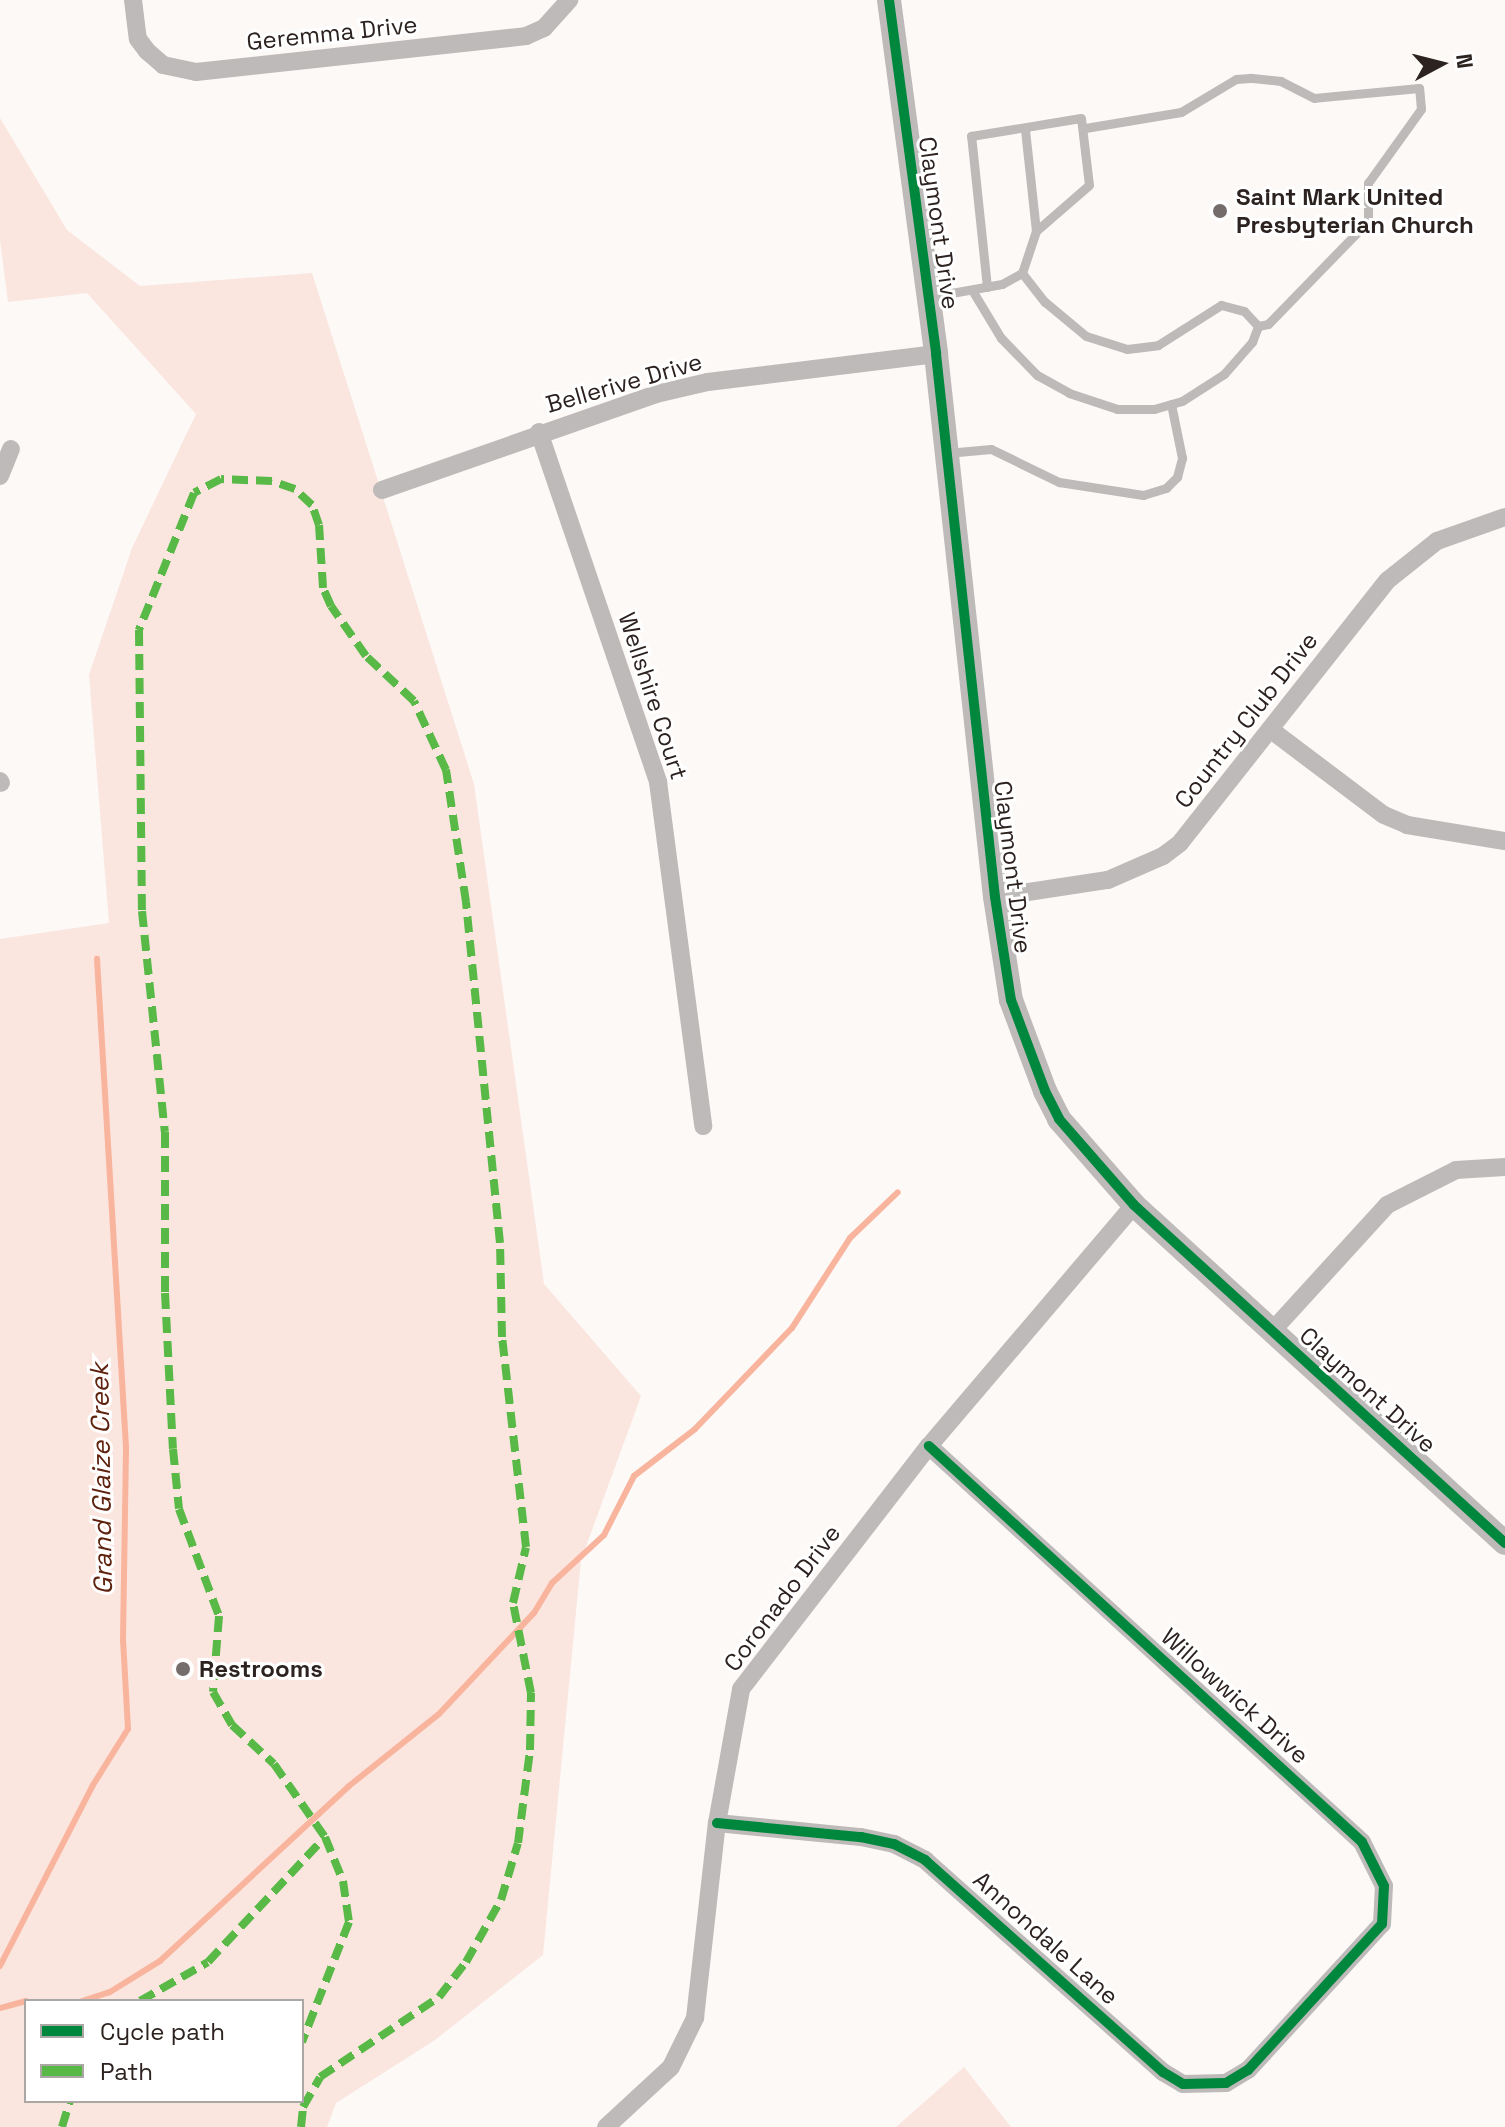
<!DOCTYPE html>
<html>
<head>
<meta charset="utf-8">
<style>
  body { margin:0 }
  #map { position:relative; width:1505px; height:2127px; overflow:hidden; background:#fcf9f7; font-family:"Space Grotesk",sans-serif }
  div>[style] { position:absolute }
  .green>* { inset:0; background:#fae6df }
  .stream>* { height:6px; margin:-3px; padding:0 3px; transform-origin:3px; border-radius:3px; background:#f9b49e }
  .service>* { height:9px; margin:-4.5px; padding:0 4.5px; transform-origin:4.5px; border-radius:4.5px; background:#bdbab9 }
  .minor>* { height:18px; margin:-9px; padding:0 9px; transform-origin:9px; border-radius:9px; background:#bdbab9 }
  .tertiary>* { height:24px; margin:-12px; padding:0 12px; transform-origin:12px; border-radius:12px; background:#bdbab9 }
  .quiet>* { height:8px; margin-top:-4px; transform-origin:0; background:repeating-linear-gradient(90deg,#58b947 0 16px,transparent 0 24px) }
  .cycleway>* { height:10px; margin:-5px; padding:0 5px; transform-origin:5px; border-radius:5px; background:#00873e }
  .dots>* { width:22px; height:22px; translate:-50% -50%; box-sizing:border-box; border:4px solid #fff; border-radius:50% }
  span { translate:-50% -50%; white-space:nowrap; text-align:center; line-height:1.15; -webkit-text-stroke:6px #fff; paint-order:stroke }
  .street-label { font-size:24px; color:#2c221f }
  .poi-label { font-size:24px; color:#2c221f; font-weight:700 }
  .left { translate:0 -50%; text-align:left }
  .water-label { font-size:26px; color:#5f220f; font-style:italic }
  .legend { position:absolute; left:24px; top:1999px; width:280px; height:104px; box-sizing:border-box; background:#fff; border:2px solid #aba7a5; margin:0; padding:10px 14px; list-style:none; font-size:24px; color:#2c221f }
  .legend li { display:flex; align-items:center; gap:16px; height:40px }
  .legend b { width:40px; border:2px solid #aba7a5 }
  .north { position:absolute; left:1401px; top:24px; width:80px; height:80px; -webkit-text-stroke:6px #fff; paint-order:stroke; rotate:83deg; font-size:22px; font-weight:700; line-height:32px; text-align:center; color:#2c221f }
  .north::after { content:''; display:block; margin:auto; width:28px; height:36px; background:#2c221f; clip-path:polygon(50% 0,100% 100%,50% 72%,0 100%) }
</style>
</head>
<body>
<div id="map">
  <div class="green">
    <div style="clip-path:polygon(evenodd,0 118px,67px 230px,140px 286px,312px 273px,474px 784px,544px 1284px,641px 1396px,581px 1560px,543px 1955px,435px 2040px,336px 2103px,327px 2127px,0 2127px,0 939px,109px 923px,89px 675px,132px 548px,196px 414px,87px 293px,8px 302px,0 240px,0 118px,26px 2001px,302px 2001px,302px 2101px,26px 2101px,26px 2001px)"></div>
    <div style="clip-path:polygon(964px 2067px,1011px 2127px,895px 2127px,896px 2127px)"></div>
  </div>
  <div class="stream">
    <div style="left:0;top:1966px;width:203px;rotate:-62.8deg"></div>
    <div style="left:93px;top:1785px;width:66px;rotate:-58deg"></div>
    <div style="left:128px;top:1729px;width:89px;rotate:-93.2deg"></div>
    <div style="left:123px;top:1640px;width:193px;rotate:-89.1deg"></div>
    <div style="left:126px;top:1447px;width:489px;rotate:-93.4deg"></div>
    <div style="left:82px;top:2001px;width:29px;rotate:-18deg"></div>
    <div style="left:110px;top:1992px;width:59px;rotate:-31.8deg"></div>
    <div style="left:160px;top:1961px;width:258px;rotate:-42.8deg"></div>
    <div style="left:349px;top:1786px;width:115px;rotate:-38.7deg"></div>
    <div style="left:439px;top:1714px;width:139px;rotate:-46.8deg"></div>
    <div style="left:534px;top:1613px;width:35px;rotate:-59deg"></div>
    <div style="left:552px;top:1583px;width:71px;rotate:-42.7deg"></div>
    <div style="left:604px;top:1535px;width:66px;rotate:-63deg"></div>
    <div style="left:634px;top:1476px;width:77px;rotate:-37.6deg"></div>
    <div style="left:695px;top:1429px;width:140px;rotate:-46.2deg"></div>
    <div style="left:792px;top:1328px;width:107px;rotate:-57.2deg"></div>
    <div style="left:850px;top:1238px;width:66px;rotate:-43.8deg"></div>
    <div style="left:0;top:2008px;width:27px;rotate:-15deg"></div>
  </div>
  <div class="service">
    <div style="left:1022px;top:273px;width:37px;rotate:52deg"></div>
    <div style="left:1045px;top:302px;width:53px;rotate:39.7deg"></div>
    <div style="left:1086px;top:336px;width:43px;rotate:17.6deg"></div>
    <div style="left:1127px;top:349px;width:31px;rotate:-7deg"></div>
    <div style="left:1158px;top:345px;width:75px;rotate:-32.4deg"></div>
    <div style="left:1221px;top:305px;width:24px;rotate:15deg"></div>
    <div style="left:1244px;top:311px;width:21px;rotate:47deg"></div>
    <div style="left:1258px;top:326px;width:10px;rotate:-11deg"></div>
    <div style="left:1268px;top:324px;width:144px;rotate:-45.8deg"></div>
    <div style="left:1368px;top:221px;width:38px;rotate:-90deg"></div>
    <div style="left:1368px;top:183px;width:91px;rotate:-54.4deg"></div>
    <div style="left:1421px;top:109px;width:21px;rotate:-95deg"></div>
    <div style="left:1419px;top:88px;width:105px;rotate:174.6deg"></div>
    <div style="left:1314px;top:98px;width:37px;rotate:-153deg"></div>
    <div style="left:1281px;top:81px;width:31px;rotate:-174deg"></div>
    <div style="left:1250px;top:78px;width:14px;rotate:176deg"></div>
    <div style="left:1236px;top:79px;width:64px;rotate:149deg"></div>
    <div style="left:1181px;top:112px;width:97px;rotate:170.5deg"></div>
    <div style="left:987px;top:287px;width:152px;rotate:-96deg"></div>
    <div style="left:971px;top:136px;width:111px;rotate:-9.3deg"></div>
    <div style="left:1081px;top:118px;width:67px;rotate:83.2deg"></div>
    <div style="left:1089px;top:185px;width:70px;rotate:139deg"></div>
    <div style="left:972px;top:290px;width:56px;rotate:58.9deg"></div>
    <div style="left:1001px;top:338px;width:52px;rotate:45.8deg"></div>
    <div style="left:1037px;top:375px;width:37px;rotate:29deg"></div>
    <div style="left:1069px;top:393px;width:51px;rotate:18.4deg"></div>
    <div style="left:1117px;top:409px;width:37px"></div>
    <div style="left:1154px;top:409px;width:29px;rotate:-16deg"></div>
    <div style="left:1182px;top:401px;width:50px;rotate:-32.7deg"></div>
    <div style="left:1224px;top:374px;width:43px;rotate:-48.8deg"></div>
    <div style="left:1252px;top:342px;width:17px;rotate:-69deg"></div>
    <div style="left:929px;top:297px;width:74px;rotate:-10.1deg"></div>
    <div style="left:1002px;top:284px;width:23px;rotate:-29deg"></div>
    <div style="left:1022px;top:273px;width:44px;rotate:-71.6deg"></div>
    <div style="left:1036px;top:231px;width:103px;rotate:-96.2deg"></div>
    <div style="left:947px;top:453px;width:44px;rotate:-5.2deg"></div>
    <div style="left:991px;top:449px;width:76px;rotate:25.9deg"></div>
    <div style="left:1059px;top:482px;width:85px;rotate:8.8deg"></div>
    <div style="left:1143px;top:495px;width:24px;rotate:-17deg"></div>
    <div style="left:1166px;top:488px;width:16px;rotate:-45deg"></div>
    <div style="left:1177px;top:477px;width:20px;rotate:-75deg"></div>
    <div style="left:1182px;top:458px;width:55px;rotate:-101.5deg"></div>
  </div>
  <div class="minor">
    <div style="left:133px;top:0;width:39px;rotate:83deg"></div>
    <div style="left:138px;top:39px;width:15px;rotate:53deg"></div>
    <div style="left:147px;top:51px;width:21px;rotate:41deg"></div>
    <div style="left:163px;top:65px;width:34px;rotate:12deg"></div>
    <div style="left:196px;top:72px;width:332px;rotate:-6.2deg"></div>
    <div style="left:526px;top:36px;width:20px;rotate:-24deg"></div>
    <div style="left:544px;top:28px;width:38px;rotate:-48deg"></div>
    <div style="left:539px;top:432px;width:370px;rotate:71.2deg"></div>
    <div style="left:658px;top:782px;width:347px;rotate:82.5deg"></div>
    <div style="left:0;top:476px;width:29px;rotate:-68deg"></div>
    <div style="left:382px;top:490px;width:290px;rotate:-19.3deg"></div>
    <div style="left:656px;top:394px;width:53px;rotate:-13deg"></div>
    <div style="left:708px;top:382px;width:230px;rotate:-7deg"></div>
    <div style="left:1271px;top:730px;width:141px;rotate:37deg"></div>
    <div style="left:1384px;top:815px;width:25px;rotate:23deg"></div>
    <div style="left:1407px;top:825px;width:99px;rotate:9.3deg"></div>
    <div style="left:0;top:781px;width:2px;rotate:63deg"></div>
    <div style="left:995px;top:897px;width:114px;rotate:-8.6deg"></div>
    <div style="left:1108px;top:880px;width:60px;rotate:-23.6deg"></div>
    <div style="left:1163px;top:856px;width:21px;rotate:-37deg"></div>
    <div style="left:1180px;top:843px;width:335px;rotate:-51.7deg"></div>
    <div style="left:1388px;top:580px;width:63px;rotate:-38.5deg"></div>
    <div style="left:1437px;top:541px;width:72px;rotate:-19.4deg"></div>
    <div style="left:1273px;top:1330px;width:169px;rotate:-47.6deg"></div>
    <div style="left:1387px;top:1205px;width:77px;rotate:-26.9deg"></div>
    <div style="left:1456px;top:1170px;width:49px;rotate:-3.5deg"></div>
    <div style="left:717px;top:1823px;width:145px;rotate:5.6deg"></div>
    <div style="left:861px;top:1837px;width:34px;rotate:12deg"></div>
    <div style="left:894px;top:1844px;width:35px;rotate:27deg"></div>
    <div style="left:925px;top:1860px;width:319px;rotate:41.7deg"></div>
    <div style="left:1163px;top:2072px;width:23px;rotate:31deg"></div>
    <div style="left:1183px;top:2084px;width:43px;rotate:-1.3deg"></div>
    <div style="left:1226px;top:2083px;width:26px;rotate:-31deg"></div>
    <div style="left:1248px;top:2070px;width:198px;rotate:-47.5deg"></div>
    <div style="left:1382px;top:1924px;width:38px;rotate:-87deg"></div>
    <div style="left:1384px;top:1886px;width:49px;rotate:-116.6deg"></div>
    <div style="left:1362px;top:1842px;width:587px;rotate:-137.56deg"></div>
    <div style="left:606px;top:2127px;width:88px;rotate:-42.7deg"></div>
    <div style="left:671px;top:2067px;width:55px;rotate:-63.9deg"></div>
    <div style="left:695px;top:2018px;width:196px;rotate:-83.6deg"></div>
    <div style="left:717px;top:1823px;width:136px;rotate:-79.8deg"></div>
    <div style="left:741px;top:1689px;width:307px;rotate:-52.3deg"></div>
    <div style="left:929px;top:1446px;width:316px;rotate:-49.6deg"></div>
  </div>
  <div class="tertiary">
    <div style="left:889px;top:0;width:357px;rotate:82.4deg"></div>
    <div style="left:936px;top:354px;width:546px;rotate:83.8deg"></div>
    <div style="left:995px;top:897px;width:104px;rotate:81.2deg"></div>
    <div style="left:1011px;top:1000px;width:97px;rotate:69.5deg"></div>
    <div style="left:1045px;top:1091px;width:31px;rotate:63deg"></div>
    <div style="left:1059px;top:1119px;width:114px;rotate:48.9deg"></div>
    <div style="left:1134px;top:1205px;width:502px;rotate:42.34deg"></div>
  </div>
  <div class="quiet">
    <div style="left:140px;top:2001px;width:78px;rotate:-29.8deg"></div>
    <div style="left:208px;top:1962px;width:171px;rotate:-46.9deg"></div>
    <div style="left:62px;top:2127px;width:27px;rotate:-73deg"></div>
    <div style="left:301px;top:2127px;width:20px;rotate:-84deg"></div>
    <div style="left:303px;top:2107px;width:34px;rotate:-60deg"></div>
    <div style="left:320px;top:2077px;width:143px;rotate:-33.9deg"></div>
    <div style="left:439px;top:1997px;width:44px;rotate:-52.4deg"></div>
    <div style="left:466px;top:1962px;width:71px;rotate:-60.6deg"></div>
    <div style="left:501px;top:1900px;width:59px;rotate:-73.4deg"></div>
    <div style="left:518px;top:1843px;width:94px;rotate:-82.6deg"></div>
    <div style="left:530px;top:1750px;width:57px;rotate:-89deg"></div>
    <div style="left:531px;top:1693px;width:92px;rotate:-101.3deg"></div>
    <div style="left:513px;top:1603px;width:57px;rotate:-76.9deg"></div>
    <div style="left:526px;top:1547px;width:211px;rotate:-96.5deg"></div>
    <div style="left:502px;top:1337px;width:94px;rotate:-91.2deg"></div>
    <div style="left:500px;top:1243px;width:343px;rotate:-95.7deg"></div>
    <div style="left:466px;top:902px;width:134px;rotate:-98.6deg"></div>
    <div style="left:446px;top:770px;width:76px;rotate:-114.9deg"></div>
    <div style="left:414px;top:701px;width:66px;rotate:-136.8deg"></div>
    <div style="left:366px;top:656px;width:61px;rotate:-125deg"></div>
    <div style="left:331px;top:606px;width:20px;rotate:-114deg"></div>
    <div style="left:323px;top:588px;width:63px;rotate:-93.6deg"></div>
    <div style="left:319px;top:525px;width:21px;rotate:-109deg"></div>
    <div style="left:312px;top:505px;width:23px;rotate:-137deg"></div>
    <div style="left:295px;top:489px;width:24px;rotate:-161deg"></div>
    <div style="left:272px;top:481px;width:51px;rotate:-177.8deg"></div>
    <div style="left:221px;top:479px;width:30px;rotate:153deg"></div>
    <div style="left:194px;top:493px;width:148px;rotate:111.9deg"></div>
    <div style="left:139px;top:630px;width:281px;rotate:89.4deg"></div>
    <div style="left:142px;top:911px;width:222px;rotate:84.1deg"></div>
    <div style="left:165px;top:1132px;width:161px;rotate:90deg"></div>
    <div style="left:165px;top:1293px;width:156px;rotate:87.1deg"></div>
    <div style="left:173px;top:1449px;width:60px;rotate:84.3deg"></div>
    <div style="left:179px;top:1509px;width:114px;rotate:69.5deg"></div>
    <div style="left:219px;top:1616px;width:76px;rotate:94.5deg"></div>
    <div style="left:213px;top:1692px;width:38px;rotate:60deg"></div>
    <div style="left:232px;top:1725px;width:57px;rotate:42.9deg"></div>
    <div style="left:274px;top:1764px;width:89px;rotate:55.1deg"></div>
    <div style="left:325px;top:1837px;width:48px;rotate:67.8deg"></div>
    <div style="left:343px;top:1881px;width:41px;rotate:81.7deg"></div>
    <div style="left:349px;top:1922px;width:129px;rotate:111.4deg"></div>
  </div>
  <div class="cycleway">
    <div style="left:889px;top:0;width:357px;rotate:82.4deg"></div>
    <div style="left:936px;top:354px;width:546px;rotate:83.8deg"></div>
    <div style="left:995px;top:897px;width:104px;rotate:81.2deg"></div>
    <div style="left:1011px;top:1000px;width:97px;rotate:69.5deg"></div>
    <div style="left:1045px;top:1091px;width:31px;rotate:63deg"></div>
    <div style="left:1059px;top:1119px;width:114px;rotate:48.9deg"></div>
    <div style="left:1134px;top:1205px;width:502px;rotate:42.34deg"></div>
    <div style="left:717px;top:1823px;width:145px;rotate:5.6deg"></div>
    <div style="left:861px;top:1837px;width:34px;rotate:12deg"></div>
    <div style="left:894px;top:1844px;width:35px;rotate:27deg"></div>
    <div style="left:925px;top:1860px;width:319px;rotate:41.7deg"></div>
    <div style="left:1163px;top:2072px;width:23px;rotate:31deg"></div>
    <div style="left:1183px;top:2084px;width:43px;rotate:-1.3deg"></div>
    <div style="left:1226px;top:2083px;width:26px;rotate:-31deg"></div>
    <div style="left:1248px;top:2070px;width:198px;rotate:-47.5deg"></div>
    <div style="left:1382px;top:1924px;width:38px;rotate:-87deg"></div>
    <div style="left:1384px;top:1886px;width:49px;rotate:-116.6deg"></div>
    <div style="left:1362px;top:1842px;width:587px;rotate:-137.56deg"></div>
  </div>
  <div class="dots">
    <div style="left:1220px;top:211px;background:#756d6b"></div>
    <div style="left:183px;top:1669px;background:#756d6b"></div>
  </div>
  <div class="street-label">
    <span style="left:332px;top:33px;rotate:-6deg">Geremma Drive</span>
    <span style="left:939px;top:223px;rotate:82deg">Claymont Drive</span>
    <span style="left:624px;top:383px;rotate:-16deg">Bellerive Drive</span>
    <span style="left:653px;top:696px;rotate:72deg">Wellshire Court</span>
    <span style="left:1246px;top:720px;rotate:-52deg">Country Club Drive</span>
    <span style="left:1013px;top:867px;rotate:83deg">Claymont Drive</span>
    <span style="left:1368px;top:1390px;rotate:42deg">Claymont Drive</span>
    <span style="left:782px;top:1598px;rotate:-53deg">Coronado Drive</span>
    <span style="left:1235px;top:1696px;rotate:42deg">Willowwick Drive</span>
    <span style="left:1046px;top:1938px;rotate:42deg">Annondale Lane</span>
  </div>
  <div class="poi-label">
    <span class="left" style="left:1236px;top:211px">Saint Mark United<br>Presbyterian Church</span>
    <span class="left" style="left:199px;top:1669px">Restrooms</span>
  </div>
  <div class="water-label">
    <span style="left:102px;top:1479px;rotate:-91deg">Grand Glaize Creek</span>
  </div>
  <ul class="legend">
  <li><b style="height:10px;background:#00873e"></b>Cycle path</li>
  <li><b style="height:10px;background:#58b947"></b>Path</li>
  </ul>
  <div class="north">N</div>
</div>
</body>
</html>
